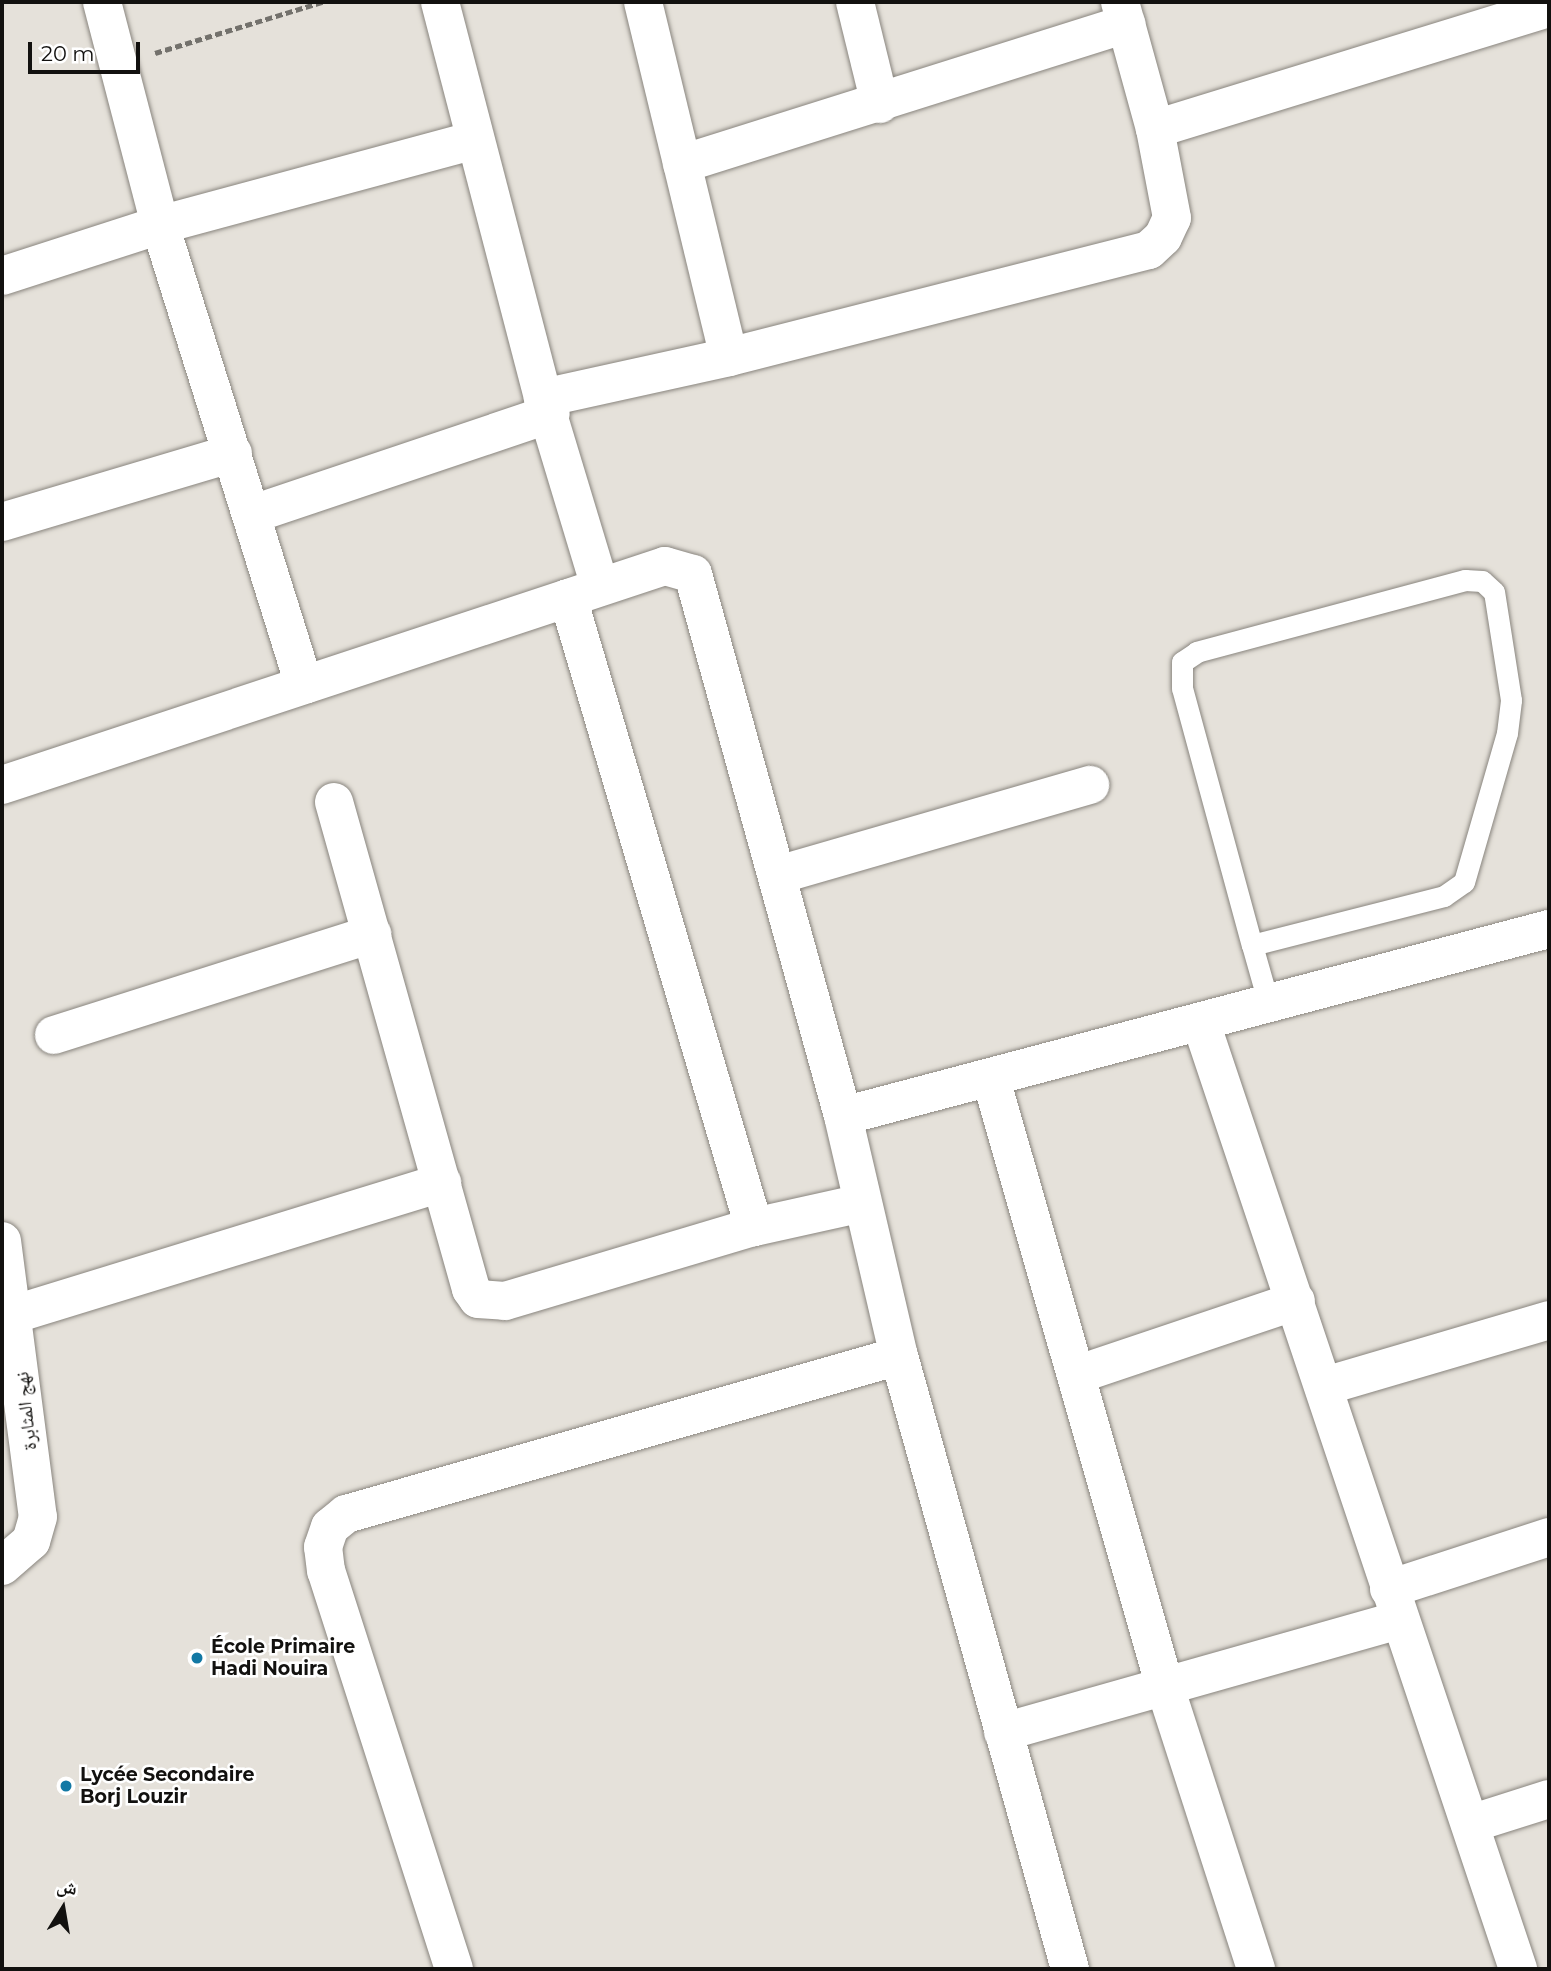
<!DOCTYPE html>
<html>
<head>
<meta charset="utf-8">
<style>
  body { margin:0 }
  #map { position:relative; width:1551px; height:1971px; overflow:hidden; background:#e5e1da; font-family:Montserrat,"Noto Naskh Arabic",sans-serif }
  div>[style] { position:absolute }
  .path>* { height:4.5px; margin-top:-2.25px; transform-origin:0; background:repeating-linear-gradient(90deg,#73716c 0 7px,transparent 0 10.5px) }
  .roads { filter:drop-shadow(0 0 2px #89857e) drop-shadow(0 0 2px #89857e) }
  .lane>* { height:21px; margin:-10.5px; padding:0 10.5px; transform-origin:10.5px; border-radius:10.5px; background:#fff }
  .street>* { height:38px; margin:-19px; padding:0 19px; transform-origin:19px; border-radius:19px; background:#fff }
  .dots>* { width:19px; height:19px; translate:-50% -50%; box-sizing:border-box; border:4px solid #fff; border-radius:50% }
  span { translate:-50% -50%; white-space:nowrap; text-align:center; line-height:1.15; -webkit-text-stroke:5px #fff; paint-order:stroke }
  .street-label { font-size:19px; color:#12110f }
  .poi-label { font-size:19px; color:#12110f; font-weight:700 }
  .left { translate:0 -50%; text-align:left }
  .frame { position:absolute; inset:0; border:4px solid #12110f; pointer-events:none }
  .north { position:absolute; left:28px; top:1873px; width:70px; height:70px; -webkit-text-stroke:5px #fff; paint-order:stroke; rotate:11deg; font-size:19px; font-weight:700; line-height:28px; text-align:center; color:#12110f }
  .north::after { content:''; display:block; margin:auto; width:24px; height:32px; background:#12110f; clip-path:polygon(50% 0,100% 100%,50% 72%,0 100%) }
  .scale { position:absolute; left:28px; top:42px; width:112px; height:32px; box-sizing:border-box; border:4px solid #12110f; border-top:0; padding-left:9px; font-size:21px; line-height:24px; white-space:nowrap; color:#12110f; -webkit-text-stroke:5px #fff; paint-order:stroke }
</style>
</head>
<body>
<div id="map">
  <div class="path">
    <div style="left:155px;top:53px;width:175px;rotate:-17deg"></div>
  </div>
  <div class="roads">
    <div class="lane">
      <div style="left:1252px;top:945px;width:198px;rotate:-14.3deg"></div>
      <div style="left:1444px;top:896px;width:24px;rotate:-35deg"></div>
      <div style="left:1464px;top:882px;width:155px;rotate:-73.9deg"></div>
      <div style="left:1507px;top:733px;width:33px;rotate:-83deg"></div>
      <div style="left:1511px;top:700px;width:109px;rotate:-98.9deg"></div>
      <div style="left:1494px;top:592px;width:16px;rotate:-137deg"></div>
      <div style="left:1482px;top:581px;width:17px;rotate:-177deg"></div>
      <div style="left:1465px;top:580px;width:278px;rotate:165deg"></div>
      <div style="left:1197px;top:652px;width:18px;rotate:146deg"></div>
      <div style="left:1182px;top:662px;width:26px;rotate:90deg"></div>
      <div style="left:1182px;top:688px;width:266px;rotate:74.8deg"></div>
      <div style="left:1252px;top:945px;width:62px;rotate:74.2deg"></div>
    </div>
    <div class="street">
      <div style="left:102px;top:2px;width:230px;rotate:75.4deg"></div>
      <div style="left:160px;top:225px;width:482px;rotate:72.6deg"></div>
      <div style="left:440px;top:2px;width:409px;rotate:75.4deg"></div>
      <div style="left:543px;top:398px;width:197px;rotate:73.2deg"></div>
      <div style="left:643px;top:2px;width:365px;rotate:76.4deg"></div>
      <div style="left:855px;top:2px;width:105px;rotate:76.2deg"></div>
      <div style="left:1155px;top:129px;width:412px;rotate:-17.1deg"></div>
      <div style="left:682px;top:164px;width:466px;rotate:-17.5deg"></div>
      <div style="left:2px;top:276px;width:166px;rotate:-17.9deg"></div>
      <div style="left:160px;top:225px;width:325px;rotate:-15.1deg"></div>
      <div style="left:543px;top:398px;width:190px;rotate:-12.4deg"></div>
      <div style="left:729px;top:357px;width:433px;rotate:-14.3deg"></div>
      <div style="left:1149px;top:250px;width:19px;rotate:-43deg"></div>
      <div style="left:1163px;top:237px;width:21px;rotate:-65deg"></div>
      <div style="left:1172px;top:218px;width:91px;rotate:-100.8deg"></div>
      <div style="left:1155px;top:129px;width:132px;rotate:-105.4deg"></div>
      <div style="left:253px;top:514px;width:314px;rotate:-18.6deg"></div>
      <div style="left:2px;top:522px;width:241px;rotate:-16.6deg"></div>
      <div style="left:568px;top:598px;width:656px;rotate:73.53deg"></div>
      <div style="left:2px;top:785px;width:698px;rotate:-18.28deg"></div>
      <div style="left:665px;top:566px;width:29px;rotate:16deg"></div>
      <div style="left:693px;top:574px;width:562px;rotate:74.53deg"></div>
      <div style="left:843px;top:1116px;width:246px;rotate:76.9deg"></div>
      <div style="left:899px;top:1356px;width:636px;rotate:74.41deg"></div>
      <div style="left:334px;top:802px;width:506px;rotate:74.29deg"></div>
      <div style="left:471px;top:1289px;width:12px;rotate:55deg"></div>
      <div style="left:478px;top:1299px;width:27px;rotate:4deg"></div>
      <div style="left:505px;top:1301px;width:260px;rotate:-16.6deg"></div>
      <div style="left:754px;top:1227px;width:111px;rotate:-12.5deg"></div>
      <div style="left:778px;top:875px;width:325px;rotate:-16.1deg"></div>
      <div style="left:1201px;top:1023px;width:998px;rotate:71.47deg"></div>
      <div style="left:54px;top:1035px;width:334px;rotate:-17.6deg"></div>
      <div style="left:991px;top:1079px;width:632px;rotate:74.03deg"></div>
      <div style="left:1165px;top:1687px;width:296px;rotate:72.1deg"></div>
      <div style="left:843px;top:1116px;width:730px;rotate:-14.84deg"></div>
      <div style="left:2px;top:1241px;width:278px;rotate:82.6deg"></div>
      <div style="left:38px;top:1517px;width:25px;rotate:106deg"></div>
      <div style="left:31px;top:1541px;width:38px;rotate:139deg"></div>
      <div style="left:15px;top:1314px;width:447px;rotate:-17.1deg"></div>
      <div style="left:1076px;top:1375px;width:232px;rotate:-18.6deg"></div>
      <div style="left:1325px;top:1386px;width:234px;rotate:-16.4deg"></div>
      <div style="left:1389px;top:1589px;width:168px;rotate:-18deg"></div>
      <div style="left:1003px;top:1732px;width:411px;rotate:-15.8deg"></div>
      <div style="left:1470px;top:1824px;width:83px;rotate:-17.6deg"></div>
      <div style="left:454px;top:1969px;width:418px;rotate:-107.8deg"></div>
      <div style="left:326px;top:1571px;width:24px;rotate:-97deg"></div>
      <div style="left:323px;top:1547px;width:21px;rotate:-71deg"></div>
      <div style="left:330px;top:1527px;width:21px;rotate:-39deg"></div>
      <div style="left:346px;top:1514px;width:575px;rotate:-15.95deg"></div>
    </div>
  </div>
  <div class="dots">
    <div style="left:197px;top:1658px;background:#1278a4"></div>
    <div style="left:66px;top:1786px;background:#1278a4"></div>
  </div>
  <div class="street-label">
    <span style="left:26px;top:1411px;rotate:-96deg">نهج المثابرة</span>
  </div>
  <div class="poi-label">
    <span class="left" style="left:211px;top:1658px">École Primaire<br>Hadi Nouira</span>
    <span class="left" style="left:80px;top:1786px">Lycée Secondaire<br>Borj Louzir</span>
  </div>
  <div class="frame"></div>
  <div class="north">ش</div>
  <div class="scale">20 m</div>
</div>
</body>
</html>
